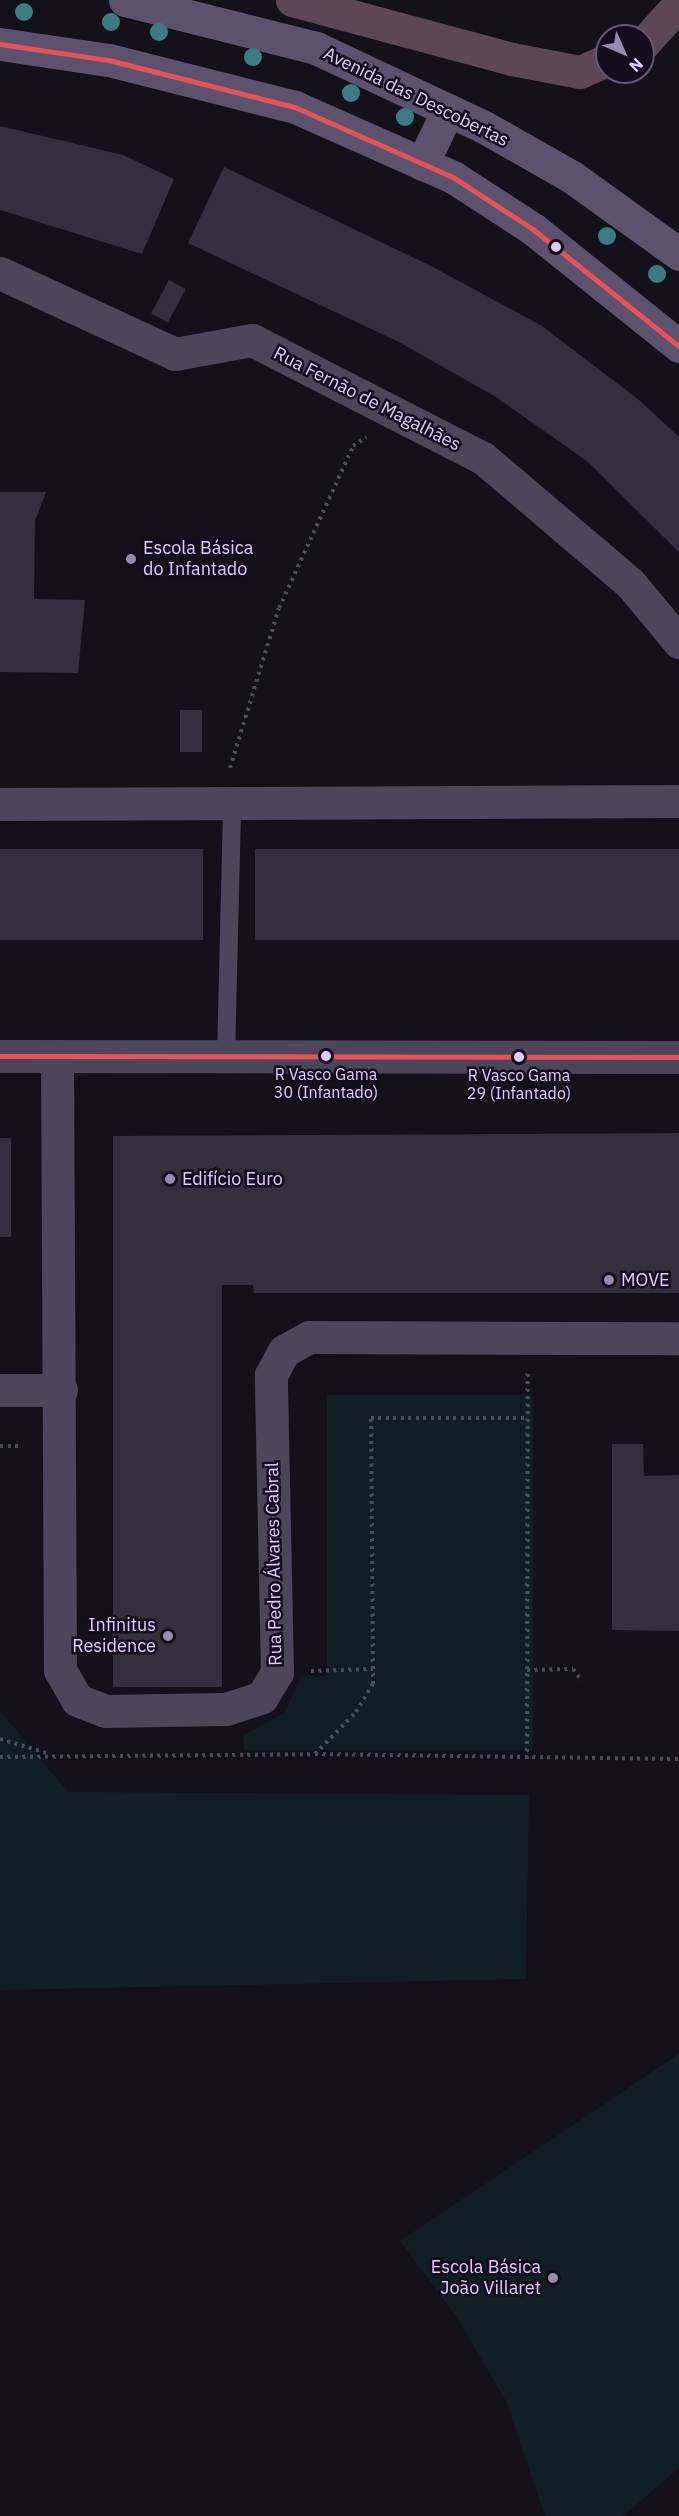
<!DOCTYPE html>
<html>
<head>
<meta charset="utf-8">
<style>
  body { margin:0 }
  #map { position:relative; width:679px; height:2516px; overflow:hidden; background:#15111a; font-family:"IBM Plex Sans",sans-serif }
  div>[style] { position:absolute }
  .green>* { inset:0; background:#111f25 }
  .building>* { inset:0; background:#352e3c; transform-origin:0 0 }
  .path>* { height:4px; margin-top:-2px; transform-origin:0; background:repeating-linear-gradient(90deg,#484d5c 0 3px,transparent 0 7.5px) }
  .service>* { height:18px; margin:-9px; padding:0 9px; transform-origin:9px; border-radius:9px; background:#4d465b }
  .minor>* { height:33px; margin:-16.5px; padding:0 16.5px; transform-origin:16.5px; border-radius:16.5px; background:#4d465b }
  .secondary>* { height:33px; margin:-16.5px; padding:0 16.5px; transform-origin:16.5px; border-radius:16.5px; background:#5c526d }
  .motorway>* { height:33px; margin:-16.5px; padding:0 16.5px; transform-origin:16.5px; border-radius:16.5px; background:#5d4756 }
  .bus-1>* { height:4.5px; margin:-2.25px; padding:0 2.25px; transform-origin:2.25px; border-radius:2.25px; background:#e55358 }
  .trees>* { width:18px; height:18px; margin:-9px; border-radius:50%; background:#3c7b82 }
  .dots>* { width:16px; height:16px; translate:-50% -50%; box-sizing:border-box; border:3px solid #150d1e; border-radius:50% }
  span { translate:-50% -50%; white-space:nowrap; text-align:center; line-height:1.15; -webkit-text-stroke:5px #150d1e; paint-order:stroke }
  .bus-label { font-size:16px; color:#e0ccfd }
  .street-label { font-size:18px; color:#e0ccfd }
  .poi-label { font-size:18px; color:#e0ccfd }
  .left { translate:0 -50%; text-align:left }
  .right { translate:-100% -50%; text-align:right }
  .north { position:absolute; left:595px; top:24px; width:60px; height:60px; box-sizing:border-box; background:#150d1e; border:2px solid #665977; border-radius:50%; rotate:135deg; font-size:16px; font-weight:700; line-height:24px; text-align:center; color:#e0ccfd }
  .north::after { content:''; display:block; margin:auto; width:21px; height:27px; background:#998bae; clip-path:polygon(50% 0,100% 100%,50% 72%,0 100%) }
</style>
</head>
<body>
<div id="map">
  <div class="green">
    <div style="clip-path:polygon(327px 1395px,532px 1395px,533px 1750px,244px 1750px,243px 1736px,285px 1712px,301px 1676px,327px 1676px)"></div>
    <div style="clip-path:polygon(0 1711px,68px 1792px,529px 1795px,526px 1979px,0 1990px)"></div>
    <div style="clip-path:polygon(679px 2054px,679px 2468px,623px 2516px,545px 2516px,506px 2401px,456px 2316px,400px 2241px)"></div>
  </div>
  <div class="building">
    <div style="clip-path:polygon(0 126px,123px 155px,174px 179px,142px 254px,0 210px)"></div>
    <div style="clip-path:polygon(224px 167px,433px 267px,542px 326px,639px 400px,679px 437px,679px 552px,588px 462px,496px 397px,399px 342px,188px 243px)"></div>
    <div style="left:169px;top:280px;width:19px;height:38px;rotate:28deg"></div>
    <div style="clip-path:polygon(0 492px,46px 492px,35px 521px,34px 599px,85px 600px,78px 673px,0 672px)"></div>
    <div style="left:180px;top:710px;width:22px;height:42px"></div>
    <div style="left:0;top:849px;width:203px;height:91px"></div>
    <div style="left:679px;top:849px;width:91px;height:424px;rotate:90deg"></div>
    <div style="clip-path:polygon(679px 1133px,679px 1293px,254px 1293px,253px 1285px,222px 1285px,222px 1687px,113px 1687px,113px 1136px)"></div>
    <div style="left:0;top:1138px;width:11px;height:99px"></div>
    <div style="clip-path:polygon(612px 1444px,643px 1444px,644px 1476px,679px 1475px,679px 1631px,612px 1630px)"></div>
  </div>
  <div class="path">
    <div style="left:230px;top:768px;width:167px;rotate:-73deg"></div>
    <div style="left:279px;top:608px;width:178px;rotate:-65.4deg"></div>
    <div style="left:353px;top:446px;width:16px;rotate:-35deg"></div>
    <div style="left:0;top:1446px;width:23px"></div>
    <div style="left:527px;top:1670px;width:46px;rotate:-1.2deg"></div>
    <div style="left:573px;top:1669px;width:15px;rotate:53deg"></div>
    <div style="left:311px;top:1671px;width:62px;rotate:-1.8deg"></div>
    <div style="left:0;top:1739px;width:52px;rotate:16.7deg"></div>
    <div style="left:315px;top:1754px;width:59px;rotate:-45.7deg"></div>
    <div style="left:356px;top:1712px;width:33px;rotate:-59deg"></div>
    <div style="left:373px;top:1684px;width:266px;rotate:-90.4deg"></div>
    <div style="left:371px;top:1418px;width:157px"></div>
    <div style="left:0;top:1757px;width:315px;rotate:-0.5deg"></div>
    <div style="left:315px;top:1754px;width:364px;rotate:0.8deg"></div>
    <div style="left:527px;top:1759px;width:386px;rotate:-89.9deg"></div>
  </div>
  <div class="service">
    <div style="left:226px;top:1057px;width:254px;rotate:-88.6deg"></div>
  </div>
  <div class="minor">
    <div style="left:0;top:273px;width:193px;rotate:24.8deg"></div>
    <div style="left:175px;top:354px;width:78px;rotate:-10.3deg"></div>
    <div style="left:252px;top:340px;width:259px;rotate:27.1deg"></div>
    <div style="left:483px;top:458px;width:193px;rotate:40.4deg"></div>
    <div style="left:630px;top:583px;width:77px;rotate:50.3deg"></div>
    <div style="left:0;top:804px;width:679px;rotate:-0.25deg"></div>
    <div style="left:0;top:1056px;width:679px;rotate:0.08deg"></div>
    <div style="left:57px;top:1056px;width:614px;rotate:89.72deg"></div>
    <div style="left:60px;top:1670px;width:34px;rotate:60deg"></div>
    <div style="left:77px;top:1700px;width:30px;rotate:21deg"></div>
    <div style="left:105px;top:1711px;width:121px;rotate:-0.9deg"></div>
    <div style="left:226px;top:1709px;width:38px;rotate:-18deg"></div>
    <div style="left:262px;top:1697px;width:29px;rotate:-59deg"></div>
    <div style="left:277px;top:1672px;width:297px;rotate:-91.2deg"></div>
    <div style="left:271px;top:1375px;width:27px;rotate:-62deg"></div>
    <div style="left:284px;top:1351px;width:29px;rotate:-29deg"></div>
    <div style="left:309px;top:1337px;width:370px;rotate:0.2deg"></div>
    <div style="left:0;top:1390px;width:61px"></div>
  </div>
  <div class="secondary">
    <div style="left:125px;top:0;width:197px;rotate:14.1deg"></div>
    <div style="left:316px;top:48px;width:186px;rotate:25.2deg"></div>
    <div style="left:484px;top:127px;width:101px;rotate:29.6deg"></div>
    <div style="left:572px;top:177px;width:132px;rotate:35.7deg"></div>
    <div style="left:0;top:44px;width:110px;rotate:8.4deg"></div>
    <div style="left:109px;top:60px;width:192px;rotate:14.2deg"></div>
    <div style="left:295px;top:107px;width:173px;rotate:23.9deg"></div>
    <div style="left:453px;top:177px;width:95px;rotate:33deg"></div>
    <div style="left:533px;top:229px;width:187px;rotate:38.7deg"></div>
    <div style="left:422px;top:164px;width:60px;rotate:-64.3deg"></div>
  </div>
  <div class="motorway">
    <div style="left:292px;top:0;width:228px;rotate:15deg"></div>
    <div style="left:512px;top:59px;width:69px;rotate:10.8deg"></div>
    <div style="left:580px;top:72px;width:30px;rotate:-24deg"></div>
    <div style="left:643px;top:44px;width:54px;rotate:-48deg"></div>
  </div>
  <div class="bus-1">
    <div style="left:0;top:44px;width:110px;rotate:8.4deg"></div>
    <div style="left:109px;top:60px;width:192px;rotate:14.2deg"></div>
    <div style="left:295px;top:107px;width:173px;rotate:23.9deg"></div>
    <div style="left:453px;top:177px;width:95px;rotate:33deg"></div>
    <div style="left:533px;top:229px;width:187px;rotate:38.7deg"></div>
    <div style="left:0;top:1056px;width:679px;rotate:0.08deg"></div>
  </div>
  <div class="trees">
    <div style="left:24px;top:12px"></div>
    <div style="left:111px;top:22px"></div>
    <div style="left:159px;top:32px"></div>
    <div style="left:253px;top:57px"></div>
    <div style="left:351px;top:93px"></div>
    <div style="left:405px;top:117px"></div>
    <div style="left:607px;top:236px"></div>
    <div style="left:657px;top:274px"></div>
  </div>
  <div class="dots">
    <div style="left:556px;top:247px;background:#e0ccfd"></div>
    <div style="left:131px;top:559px;background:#998bae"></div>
    <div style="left:326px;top:1056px;background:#e0ccfd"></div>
    <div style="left:519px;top:1057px;background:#e0ccfd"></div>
    <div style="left:170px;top:1179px;background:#998bae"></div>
    <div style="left:609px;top:1280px;background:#998bae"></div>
    <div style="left:168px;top:1636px;background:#998bae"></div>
    <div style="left:553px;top:2278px;background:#998bae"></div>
  </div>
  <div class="bus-label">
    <span style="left:326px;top:1083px">R Vasco Gama<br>30 (Infantado)</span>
    <span style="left:519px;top:1084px">R Vasco Gama<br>29 (Infantado)</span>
  </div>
  <div class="street-label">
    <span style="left:416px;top:97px;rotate:26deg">Avenida das Descobertas</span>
    <span style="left:367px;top:399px;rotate:27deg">Rua Fernão de Magalhães</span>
    <span style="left:274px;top:1564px;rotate:-91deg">Rua Pedro Álvares Cabral</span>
  </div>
  <div class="poi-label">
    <span class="left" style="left:143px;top:559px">Escola Básica<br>do Infantado</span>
    <span class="left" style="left:182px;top:1179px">Edifício Euro</span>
    <span class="left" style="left:621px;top:1280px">MOVE</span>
    <span class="right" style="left:156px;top:1636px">Infinitus<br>Residence</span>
    <span class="right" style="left:541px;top:2278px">Escola Básica<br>João Villaret</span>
  </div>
  <div class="north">N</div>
</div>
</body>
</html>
